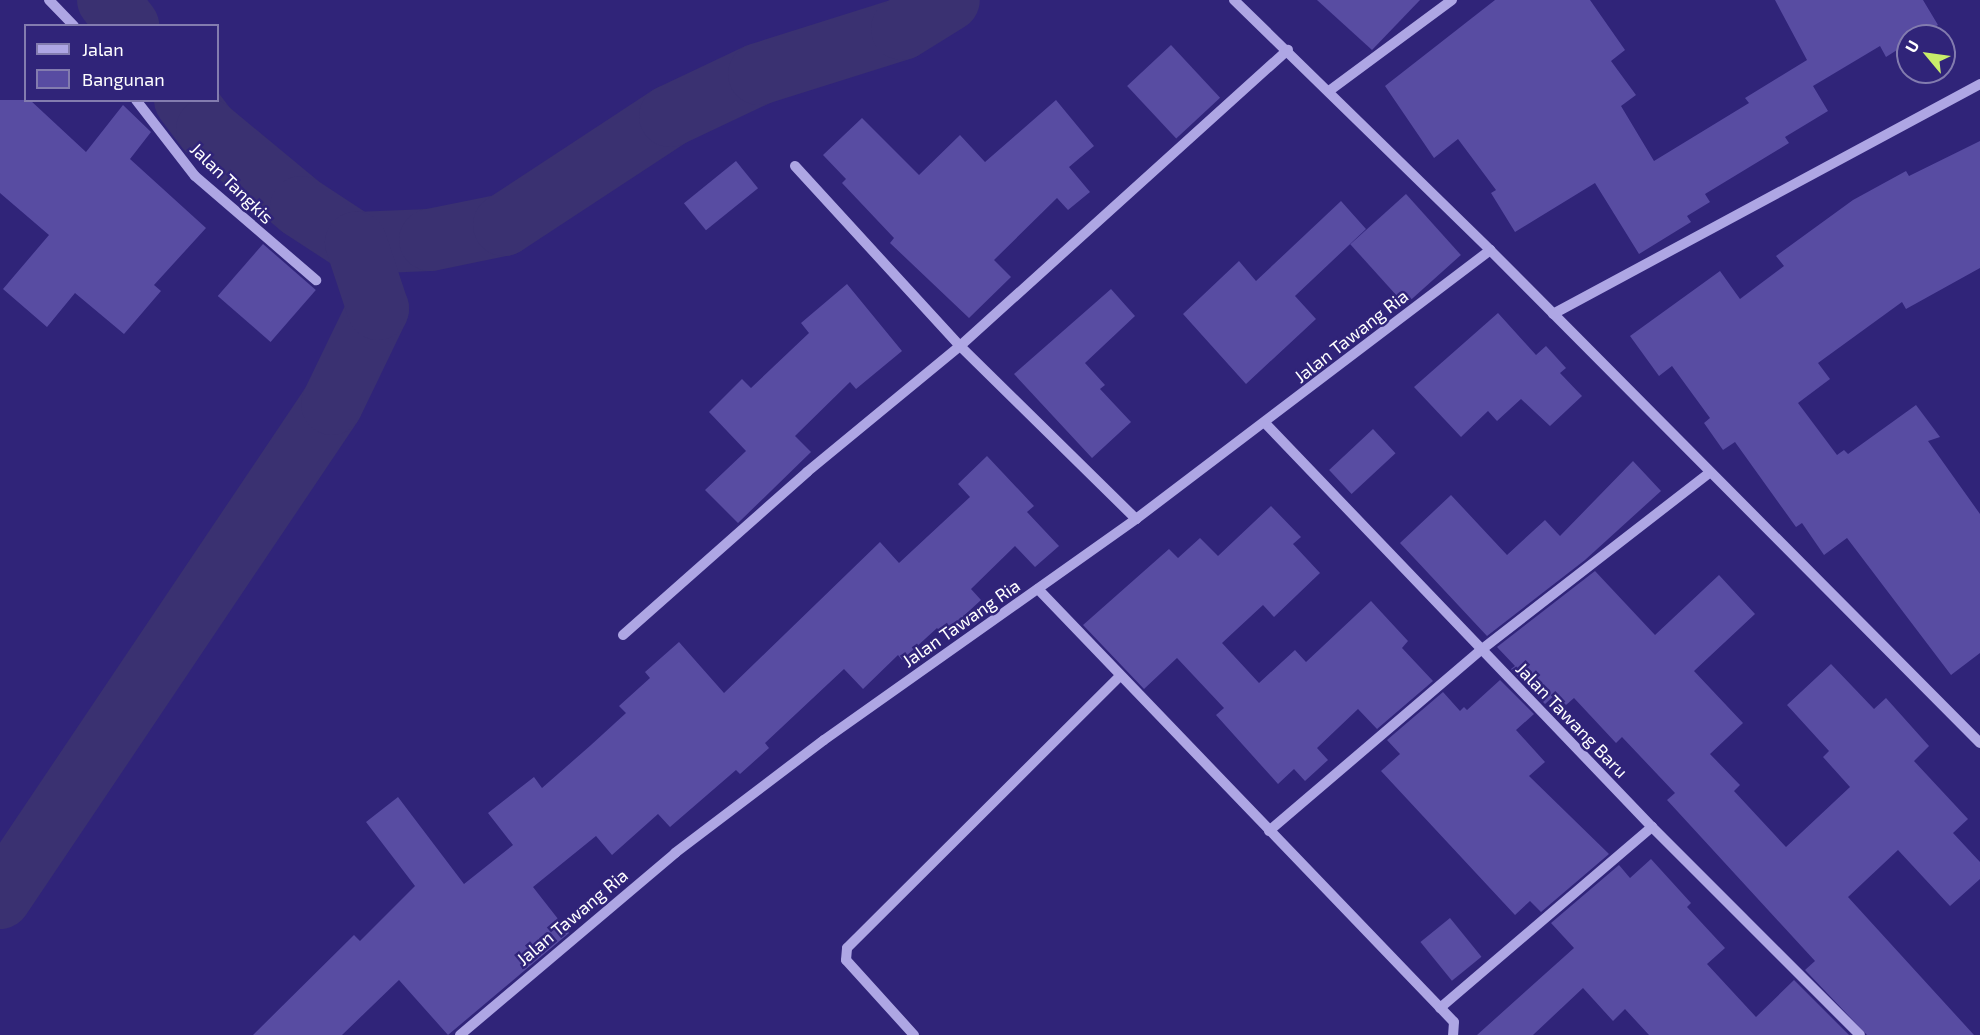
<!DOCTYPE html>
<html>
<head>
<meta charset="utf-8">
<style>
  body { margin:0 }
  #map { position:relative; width:1980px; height:1035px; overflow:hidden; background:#302479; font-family:"Exo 2",sans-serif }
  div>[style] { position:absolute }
  .river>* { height:62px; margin:-31px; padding:0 31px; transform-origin:31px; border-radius:31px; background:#3a3171 }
  .building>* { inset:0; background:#584ca2; transform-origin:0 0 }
  .minor>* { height:10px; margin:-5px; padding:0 5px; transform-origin:5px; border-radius:5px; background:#aea6e4 }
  span { translate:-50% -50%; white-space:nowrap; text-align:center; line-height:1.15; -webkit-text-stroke:5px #302479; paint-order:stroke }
  .street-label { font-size:18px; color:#fff }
  .legend { position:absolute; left:24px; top:24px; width:195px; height:78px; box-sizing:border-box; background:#302479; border:2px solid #837caf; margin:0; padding:8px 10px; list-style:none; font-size:18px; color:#fff }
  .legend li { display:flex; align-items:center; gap:12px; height:30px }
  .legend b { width:30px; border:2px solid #837caf }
  .north { position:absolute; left:1896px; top:24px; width:60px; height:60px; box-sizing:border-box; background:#302479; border:2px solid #837caf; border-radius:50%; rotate:299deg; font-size:16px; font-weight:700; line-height:24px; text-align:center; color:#fff }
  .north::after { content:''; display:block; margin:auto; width:21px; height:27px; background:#c8ed6a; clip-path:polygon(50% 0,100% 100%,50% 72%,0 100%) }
</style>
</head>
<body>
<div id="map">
  <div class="river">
    <div style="left:108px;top:0;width:33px;rotate:52deg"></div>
    <div style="left:185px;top:100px;width:36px;rotate:53deg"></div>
    <div style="left:207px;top:129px;width:122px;rotate:39.7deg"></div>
    <div style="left:301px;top:207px;width:66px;rotate:33.2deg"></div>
    <div style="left:356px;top:243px;width:74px;rotate:-2.3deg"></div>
    <div style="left:430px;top:240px;width:76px;rotate:-11.5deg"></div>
    <div style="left:504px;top:225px;width:199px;rotate:-33.3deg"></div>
    <div style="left:670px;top:116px;width:98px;rotate:-25.3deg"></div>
    <div style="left:759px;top:74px;width:150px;rotate:-17.5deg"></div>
    <div style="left:902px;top:29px;width:55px;rotate:-31.7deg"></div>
    <div style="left:0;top:898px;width:595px;rotate:-56.1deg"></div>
    <div style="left:332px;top:404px;width:106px;rotate:-64.2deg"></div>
    <div style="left:378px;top:309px;width:70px;rotate:-108.4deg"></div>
  </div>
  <div class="building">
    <div style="clip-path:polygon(1317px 0,1420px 0,1372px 50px)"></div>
    <div style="clip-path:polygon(1495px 0,1590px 0,1625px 50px,1611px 61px,1636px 95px,1621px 106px,1654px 161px,1749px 103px,1745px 98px,1807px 60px,1775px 0,1923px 0,1938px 25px,1920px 36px,1908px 36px,1908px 43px,1886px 57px,1880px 46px,1813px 86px,1828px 111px,1785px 137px,1789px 143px,1705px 194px,1710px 202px,1687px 216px,1691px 222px,1639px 254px,1595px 183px,1515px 232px,1491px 193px,1496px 190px,1458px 139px,1434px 158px,1385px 86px)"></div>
    <div style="left:1171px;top:45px;width:72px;height:60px;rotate:47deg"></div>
    <div style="clip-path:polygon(0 100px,30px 100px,86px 152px,123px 105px,151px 132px,130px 159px,206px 228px,154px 285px,161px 291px,124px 334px,75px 293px,47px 327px,3px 289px,49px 235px,0 193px)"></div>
    <div style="clip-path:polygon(1056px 100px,1094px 146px,1069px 167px,1090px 192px,1068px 210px,1057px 198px,994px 260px,1011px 277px,969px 318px,890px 243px,894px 238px,842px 183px,846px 179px,823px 155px,862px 118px,919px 175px,960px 135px,985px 162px)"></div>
    <div style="clip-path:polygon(1980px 141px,1980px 268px,1906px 309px,1902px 302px,1818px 363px,1830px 379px,1798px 403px,1837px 455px,1844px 450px,1848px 454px,1916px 405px,1940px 437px,1928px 441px,1980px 514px,1980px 653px,1951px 675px,1847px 538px,1824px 555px,1802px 523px,1796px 527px,1735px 442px,1723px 450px,1704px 423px,1710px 418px,1672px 366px,1659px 376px,1630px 336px,1720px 271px,1740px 299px,1784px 266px,1776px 256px,1853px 200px,1906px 171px,1909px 176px)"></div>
    <div style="left:736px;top:161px;width:35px;height:67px;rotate:51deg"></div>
    <div style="left:1406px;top:194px;width:82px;height:75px;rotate:48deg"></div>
    <div style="clip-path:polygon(1341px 201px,1366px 229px,1295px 296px,1316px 319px,1246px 384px,1183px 314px,1239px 261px,1256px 281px)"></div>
    <div style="left:263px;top:244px;width:70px;height:69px;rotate:41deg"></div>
    <div style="clip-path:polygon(847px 284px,902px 351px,856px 389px,850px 382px,795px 436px,811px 452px,738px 523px,705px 490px,746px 451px,709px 412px,742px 379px,751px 388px,809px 333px,801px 323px)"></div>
    <div style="clip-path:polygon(1111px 289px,1135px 316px,1085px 363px,1105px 385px,1100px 389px,1131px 422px,1092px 458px,1014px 374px)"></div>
    <div style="clip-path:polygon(1498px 313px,1536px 355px,1546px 346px,1566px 368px,1560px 373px,1582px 396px,1550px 426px,1521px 399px,1497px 421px,1488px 411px,1461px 437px,1414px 387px)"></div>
    <div style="left:1373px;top:429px;width:33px;height:60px;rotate:47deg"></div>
    <div style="clip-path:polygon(987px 456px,1034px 506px,1027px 512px,1059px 546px,1035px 567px,1015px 546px,971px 589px,981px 600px,943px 635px,937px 628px,902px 660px,898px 655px,863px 689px,844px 669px,765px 743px,769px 748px,740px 774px,736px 770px,670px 827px,658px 814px,612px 855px,596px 836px,533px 887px,569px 933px,448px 1035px,399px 980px,342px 1035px,253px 1035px,354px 935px,360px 941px,415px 886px,366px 822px,398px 797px,464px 884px,513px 845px,488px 813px,534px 777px,542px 788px,591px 745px,626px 713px,619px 706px,650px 678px,645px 672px,679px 642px,724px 693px,880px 542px,899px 563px,970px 497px,958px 484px)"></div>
    <div style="clip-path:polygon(1633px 461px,1661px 491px,1585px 560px,1487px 636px,1400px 543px,1451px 495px,1507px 555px,1545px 520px,1560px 536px)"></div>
    <div style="clip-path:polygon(1271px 506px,1301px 537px,1293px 544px,1320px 573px,1274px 617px,1263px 605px,1222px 643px,1259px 683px,1295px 650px,1306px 662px,1371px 601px,1408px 641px,1402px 648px,1433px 681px,1377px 729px,1358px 709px,1317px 748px,1328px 760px,1305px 781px,1294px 769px,1278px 784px,1216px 715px,1224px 708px,1177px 658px,1144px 689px,1083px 625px,1169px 549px,1178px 558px,1200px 538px,1218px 556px)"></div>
    <div style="clip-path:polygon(1595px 571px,1655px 635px,1719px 575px,1755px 614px,1694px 671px,1743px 723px,1710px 754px,1740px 785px,1734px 791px,1786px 847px,1850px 787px,1823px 757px,1829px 751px,1787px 705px,1831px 664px,1874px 709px,1886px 698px,1929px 746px,1914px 761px,1968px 819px,1953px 833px,1980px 862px,1980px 879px,1950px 906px,1898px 850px,1848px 897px,1974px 1035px,1867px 1035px,1805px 970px,1815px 961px,1667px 800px,1675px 793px,1622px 737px,1616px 743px,1574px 698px,1566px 705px,1556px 694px,1545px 704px,1511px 669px,1515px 666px,1497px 647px)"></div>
    <div style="clip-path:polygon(1500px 680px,1534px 714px,1516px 730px,1545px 762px,1529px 776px,1609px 854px,1541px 912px,1530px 901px,1515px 915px,1381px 771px,1400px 754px,1387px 740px,1443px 692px,1460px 711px,1464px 707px,1467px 710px)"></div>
    <div style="clip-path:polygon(1651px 859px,1691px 903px,1687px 907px,1725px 948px,1707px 964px,1756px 1017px,1794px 980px,1849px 1035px,1649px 1035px,1625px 1009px,1613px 1021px,1583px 988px,1533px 1035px,1477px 1035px,1574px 948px,1551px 923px,1619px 865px,1630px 878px)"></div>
    <div style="left:1450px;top:918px;width:50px;height:38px;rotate:51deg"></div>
  </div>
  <div class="minor">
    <div style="left:49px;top:0;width:36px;rotate:46deg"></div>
    <div style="left:1234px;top:0;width:358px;rotate:44.3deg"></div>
    <div style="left:1490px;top:250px;width:695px;rotate:45.17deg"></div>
    <div style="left:1329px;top:91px;width:153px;rotate:-36.5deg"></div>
    <div style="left:136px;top:100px;width:96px;rotate:52.2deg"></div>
    <div style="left:195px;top:176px;width:160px;rotate:40.7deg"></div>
    <div style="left:795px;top:166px;width:244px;rotate:47.5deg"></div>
    <div style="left:960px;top:346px;width:247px;rotate:44.5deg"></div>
    <div style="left:1553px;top:314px;width:485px;rotate:-28.3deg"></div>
    <div style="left:1265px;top:423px;width:559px;rotate:46.23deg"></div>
    <div style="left:1652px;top:827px;width:294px;rotate:45deg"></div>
    <div style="left:1038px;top:589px;width:600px;rotate:46.15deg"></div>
    <div style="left:1454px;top:1022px;width:13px;rotate:94deg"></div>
    <div style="left:623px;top:635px;width:246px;rotate:-41.5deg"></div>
    <div style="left:807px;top:472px;width:198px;rotate:-39.5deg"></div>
    <div style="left:960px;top:346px;width:442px;rotate:-42.1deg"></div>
    <div style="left:1269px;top:831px;width:279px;rotate:-40.5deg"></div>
    <div style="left:1481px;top:650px;width:289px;rotate:-37.8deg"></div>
    <div style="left:1440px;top:1008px;width:279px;rotate:-40.5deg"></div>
    <div style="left:460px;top:1035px;width:282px;rotate:-40.2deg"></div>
    <div style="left:675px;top:853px;width:187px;rotate:-37.2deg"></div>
    <div style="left:824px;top:740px;width:382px;rotate:-35.3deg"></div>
    <div style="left:1136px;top:519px;width:445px;rotate:-37.2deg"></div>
    <div style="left:914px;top:1035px;width:101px;rotate:-132.2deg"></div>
    <div style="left:846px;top:960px;width:12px;rotate:-85deg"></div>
    <div style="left:847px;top:948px;width:385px;rotate:-44.9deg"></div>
  </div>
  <div class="street-label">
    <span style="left:232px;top:183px;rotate:44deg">Jalan Tangkis</span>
    <span style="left:1351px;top:336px;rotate:-38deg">Jalan Tawang Ria</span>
    <span style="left:961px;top:623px;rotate:-35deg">Jalan Tawang Ria</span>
    <span style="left:1572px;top:720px;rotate:46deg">Jalan Tawang Baru</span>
    <span style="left:572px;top:917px;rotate:-40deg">Jalan Tawang Ria</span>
  </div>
  <ul class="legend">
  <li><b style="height:8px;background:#aea6e4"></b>Jalan</li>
  <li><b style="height:16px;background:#584ca2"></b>Bangunan</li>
  </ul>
  <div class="north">U</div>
</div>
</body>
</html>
